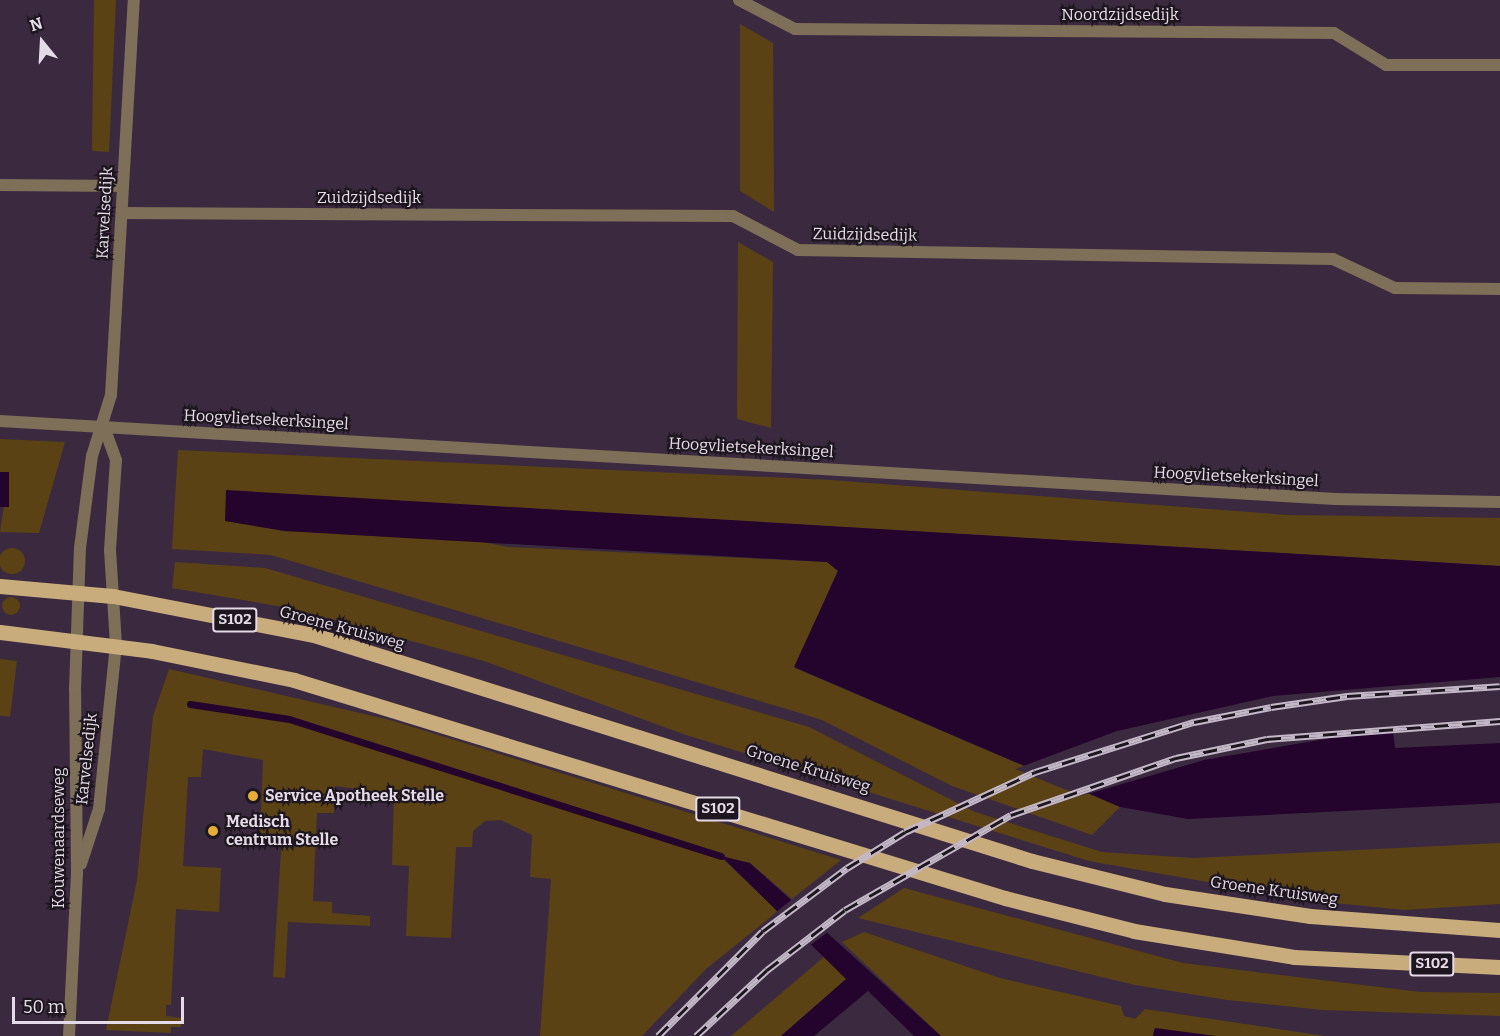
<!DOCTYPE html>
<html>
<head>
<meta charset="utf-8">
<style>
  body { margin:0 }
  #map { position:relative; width:1500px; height:1036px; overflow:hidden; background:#3b2a3f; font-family:Bitter,serif }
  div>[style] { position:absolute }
  .green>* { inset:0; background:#5b4214; transform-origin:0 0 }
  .round { border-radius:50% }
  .water>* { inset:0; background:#24032c; transform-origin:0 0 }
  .pier>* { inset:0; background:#3b2a3f }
  .stream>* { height:7px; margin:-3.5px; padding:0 3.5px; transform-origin:3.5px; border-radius:3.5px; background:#24032c }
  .minor>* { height:12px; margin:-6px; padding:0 6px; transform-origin:6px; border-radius:6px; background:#7d6f58 }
  .primary>* { height:15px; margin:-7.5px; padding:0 7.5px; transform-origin:7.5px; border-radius:7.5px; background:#c9ac7c }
  .rail>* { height:7px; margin-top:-3.5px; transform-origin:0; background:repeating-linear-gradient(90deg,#1d161f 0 14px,#c4b8c8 0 28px); box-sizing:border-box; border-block:2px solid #c4b8c8 }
  .dots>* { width:16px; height:16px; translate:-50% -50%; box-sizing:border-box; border:3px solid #1d161f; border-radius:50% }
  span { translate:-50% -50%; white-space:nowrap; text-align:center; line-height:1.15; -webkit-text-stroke:4.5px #1d161f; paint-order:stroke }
  .shield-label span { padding:2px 4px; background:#1d161f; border:2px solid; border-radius:4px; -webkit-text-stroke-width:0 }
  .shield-label { font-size:15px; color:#e5dae8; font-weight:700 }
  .street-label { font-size:16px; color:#e5dae8 }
  .poi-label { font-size:16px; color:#e5dae8; font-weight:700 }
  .left { translate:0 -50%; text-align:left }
  .north { position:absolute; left:12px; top:12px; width:60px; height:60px; -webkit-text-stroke:4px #1d161f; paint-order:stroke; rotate:342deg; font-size:16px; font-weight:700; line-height:24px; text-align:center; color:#e5dae8 }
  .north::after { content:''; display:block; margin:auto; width:21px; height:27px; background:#e5dae8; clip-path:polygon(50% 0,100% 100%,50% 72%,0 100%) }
  .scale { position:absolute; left:12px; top:997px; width:172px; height:27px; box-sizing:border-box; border:3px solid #e5dae8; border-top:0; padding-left:8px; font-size:18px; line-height:21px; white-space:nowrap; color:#e5dae8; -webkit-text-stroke:4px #1d161f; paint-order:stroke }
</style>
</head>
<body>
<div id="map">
  <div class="green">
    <div style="clip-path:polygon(94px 0,116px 0,109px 152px,92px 151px)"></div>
    <div style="clip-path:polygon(740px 24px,773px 43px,774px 212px,740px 191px)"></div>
    <div style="clip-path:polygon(738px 242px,773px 262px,771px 428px,737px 419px)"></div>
    <div style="clip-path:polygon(0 439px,65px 442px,39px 533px,0 532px,9px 473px,0 472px)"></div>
    <div style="clip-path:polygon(178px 450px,830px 480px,1287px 515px,1500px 518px,1500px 566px,226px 491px,508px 547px,827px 562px,838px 570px,795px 668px,1120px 807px,1092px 835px,952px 786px,822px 720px,790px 710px,271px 555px,172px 549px)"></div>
    <div class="round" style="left:-1px;top:548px;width:26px;height:26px"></div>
    <div style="clip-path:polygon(175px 562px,265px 568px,809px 727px,975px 812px,1102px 852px,1193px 858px,1500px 843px,1500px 904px,1404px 910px,1315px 901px,1089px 861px,683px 734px,484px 661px,295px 609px,172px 588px)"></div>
    <div class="round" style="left:2px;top:597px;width:18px;height:18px"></div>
    <div style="left:0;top:659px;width:17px;height:56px;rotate:7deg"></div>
    <div style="clip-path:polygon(169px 669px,390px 720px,841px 860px,792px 899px,750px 863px,722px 858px,778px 911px,706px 969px,642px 1036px,540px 1036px,551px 879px,530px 877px,532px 835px,501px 820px,485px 821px,473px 831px,472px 847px,456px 847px,451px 938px,406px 936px,409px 866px,392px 865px,394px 794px,335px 786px,334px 813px,317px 813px,313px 901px,332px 902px,332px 913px,370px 916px,370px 926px,288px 922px,285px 978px,273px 977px,282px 835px,260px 833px,263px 760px,203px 749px,201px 777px,188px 777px,183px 866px,221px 868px,219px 912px,176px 909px,171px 1005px,166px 1005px,166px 1016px,181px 1018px,181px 1027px,171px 1027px,171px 1033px,106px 1030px,137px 880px,153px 716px)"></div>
    <div style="clip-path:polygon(904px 888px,1183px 963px,1420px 992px,1500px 993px,1500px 1016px,1323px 1010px,1227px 1000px,1135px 985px,858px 918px)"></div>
    <div style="clip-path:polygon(864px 932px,1000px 978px,1121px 1006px,1124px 1016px,1135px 1019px,1145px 1009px,1325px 1036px,1216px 1036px,1154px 1029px,1153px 1036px,941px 1036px,842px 942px)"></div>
    <div style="clip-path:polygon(825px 956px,847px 979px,781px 1036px,731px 1036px)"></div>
  </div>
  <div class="water">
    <div style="left:0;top:472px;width:9px;height:35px"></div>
    <div style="clip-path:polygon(226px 490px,1500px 566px,1500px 803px,1188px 819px,1120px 807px,794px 667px,838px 571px,827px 562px,284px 531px,225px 521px)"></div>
    <div style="clip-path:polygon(721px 856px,750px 863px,941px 1036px,914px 1036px,868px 991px,814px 1036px,781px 1036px,846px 979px)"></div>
    <div style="clip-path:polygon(1155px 1028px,1216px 1036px,1153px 1036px)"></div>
  </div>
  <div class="pier">
    <div style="clip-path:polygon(1500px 677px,1500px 743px,1395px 748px,1393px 731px,1331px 738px,1204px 760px,1081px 796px,1015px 769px,1117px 731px,1273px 696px)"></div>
    <div style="clip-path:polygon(795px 897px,832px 929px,809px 946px,775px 913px)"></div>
  </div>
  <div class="stream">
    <div style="left:190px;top:704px;width:100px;rotate:8.6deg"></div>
    <div style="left:289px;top:719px;width:453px;rotate:17.6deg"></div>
  </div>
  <div class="minor">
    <div style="left:739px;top:0;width:63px;rotate:27.4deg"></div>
    <div style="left:795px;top:29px;width:539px;rotate:0.43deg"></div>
    <div style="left:1334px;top:33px;width:61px;rotate:31.6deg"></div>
    <div style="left:1386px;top:65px;width:114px"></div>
    <div style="left:0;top:185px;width:123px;rotate:0.5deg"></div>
    <div style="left:122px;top:213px;width:611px;rotate:0.28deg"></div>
    <div style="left:733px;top:216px;width:73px;rotate:27.6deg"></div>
    <div style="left:798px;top:250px;width:535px;rotate:0.96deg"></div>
    <div style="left:1333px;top:259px;width:68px;rotate:25.1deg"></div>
    <div style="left:1395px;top:288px;width:105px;rotate:0.5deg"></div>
    <div style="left:0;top:421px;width:1337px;rotate:3.34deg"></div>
    <div style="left:1335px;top:499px;width:165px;rotate:1deg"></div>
    <div style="left:81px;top:864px;width:58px;rotate:-71.9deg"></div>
    <div style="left:99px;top:809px;width:165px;rotate:-84.1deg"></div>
    <div style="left:116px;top:645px;width:95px;rotate:-93.6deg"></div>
    <div style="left:110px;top:550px;width:90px;rotate:-86.2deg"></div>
    <div style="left:116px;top:460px;width:35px;rotate:-110deg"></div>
    <div style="left:69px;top:1036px;width:162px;rotate:-87.2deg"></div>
    <div style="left:77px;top:874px;width:184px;rotate:-90.6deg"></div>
    <div style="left:75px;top:690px;width:142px;rotate:-88deg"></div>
    <div style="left:80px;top:548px;width:93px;rotate:-82.6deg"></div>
    <div style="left:92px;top:456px;width:64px;rotate:-72.7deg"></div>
    <div style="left:111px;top:395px;width:396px;rotate:-86.7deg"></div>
  </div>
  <div class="primary">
    <div style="left:0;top:586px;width:113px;rotate:5.1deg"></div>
    <div style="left:113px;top:596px;width:205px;rotate:11deg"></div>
    <div style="left:314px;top:635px;width:753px;rotate:17.47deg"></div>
    <div style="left:1032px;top:861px;width:137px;rotate:13.9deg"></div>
    <div style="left:1165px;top:894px;width:147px;rotate:8.6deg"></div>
    <div style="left:1310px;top:916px;width:191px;rotate:4.2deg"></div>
    <div style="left:0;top:632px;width:153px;rotate:7.1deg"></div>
    <div style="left:152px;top:651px;width:145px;rotate:11.5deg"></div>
    <div style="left:294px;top:680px;width:744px;rotate:17.05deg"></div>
    <div style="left:1005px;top:898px;width:133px;rotate:14.3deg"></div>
    <div style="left:1134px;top:931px;width:162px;rotate:9.2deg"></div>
    <div style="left:1294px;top:957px;width:206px;rotate:2.8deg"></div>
  </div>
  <div class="rail">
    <div style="left:658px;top:1036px;width:148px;rotate:-45deg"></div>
    <div style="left:763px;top:931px;width:105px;rotate:-36.9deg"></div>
    <div style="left:847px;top:868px;width:68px;rotate:-31.8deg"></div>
    <div style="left:905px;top:832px;width:143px;rotate:-24.8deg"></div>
    <div style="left:1035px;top:772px;width:167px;rotate:-17.5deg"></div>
    <div style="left:1194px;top:722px;width:78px;rotate:-11deg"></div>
    <div style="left:1271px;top:707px;width:77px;rotate:-8.2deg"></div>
    <div style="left:1347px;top:696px;width:153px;rotate:-3.7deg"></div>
    <div style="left:696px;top:1036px;width:97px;rotate:-42.9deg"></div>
    <div style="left:767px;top:970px;width:98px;rotate:-37.6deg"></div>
    <div style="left:845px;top:910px;width:191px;rotate:-29.8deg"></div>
    <div style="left:1011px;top:815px;width:175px;rotate:-19.1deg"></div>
    <div style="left:1176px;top:758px;width:93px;rotate:-11.8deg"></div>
    <div style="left:1267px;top:739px;width:234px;rotate:-4.4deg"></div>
  </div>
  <div class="dots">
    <div style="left:253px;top:796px;background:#e7ac37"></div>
    <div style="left:213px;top:831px;background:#e7ac37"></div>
  </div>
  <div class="shield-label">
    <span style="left:235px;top:620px">S102</span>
    <span style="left:718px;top:809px">S102</span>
    <span style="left:1432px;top:964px">S102</span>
  </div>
  <div class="street-label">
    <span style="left:1120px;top:15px">Noordzijdsedijk</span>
    <span style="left:369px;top:198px">Zuidzijdsedijk</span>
    <span style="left:105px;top:213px;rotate:-87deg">Karvelsedijk</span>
    <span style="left:865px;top:235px;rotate:1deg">Zuidzijdsedijk</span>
    <span style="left:266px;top:420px;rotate:3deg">Hoogvlietsekerksingel</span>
    <span style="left:751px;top:448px;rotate:3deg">Hoogvlietsekerksingel</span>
    <span style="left:1236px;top:477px;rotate:3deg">Hoogvlietsekerksingel</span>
    <span style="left:342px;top:628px;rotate:15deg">Groene Kruisweg</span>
    <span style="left:87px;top:759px;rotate:-84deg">Karvelsedijk</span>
    <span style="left:808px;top:769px;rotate:17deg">Groene Kruisweg</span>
    <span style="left:59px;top:838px;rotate:-90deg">Kouwenaardseweg</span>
    <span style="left:1274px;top:891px;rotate:8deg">Groene Kruisweg</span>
  </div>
  <div class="poi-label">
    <span class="left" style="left:265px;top:796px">Service Apotheek Stelle</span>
    <span class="left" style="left:226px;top:831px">Medisch<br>centrum Stelle</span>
  </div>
  <div class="north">N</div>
  <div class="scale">50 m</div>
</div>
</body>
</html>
